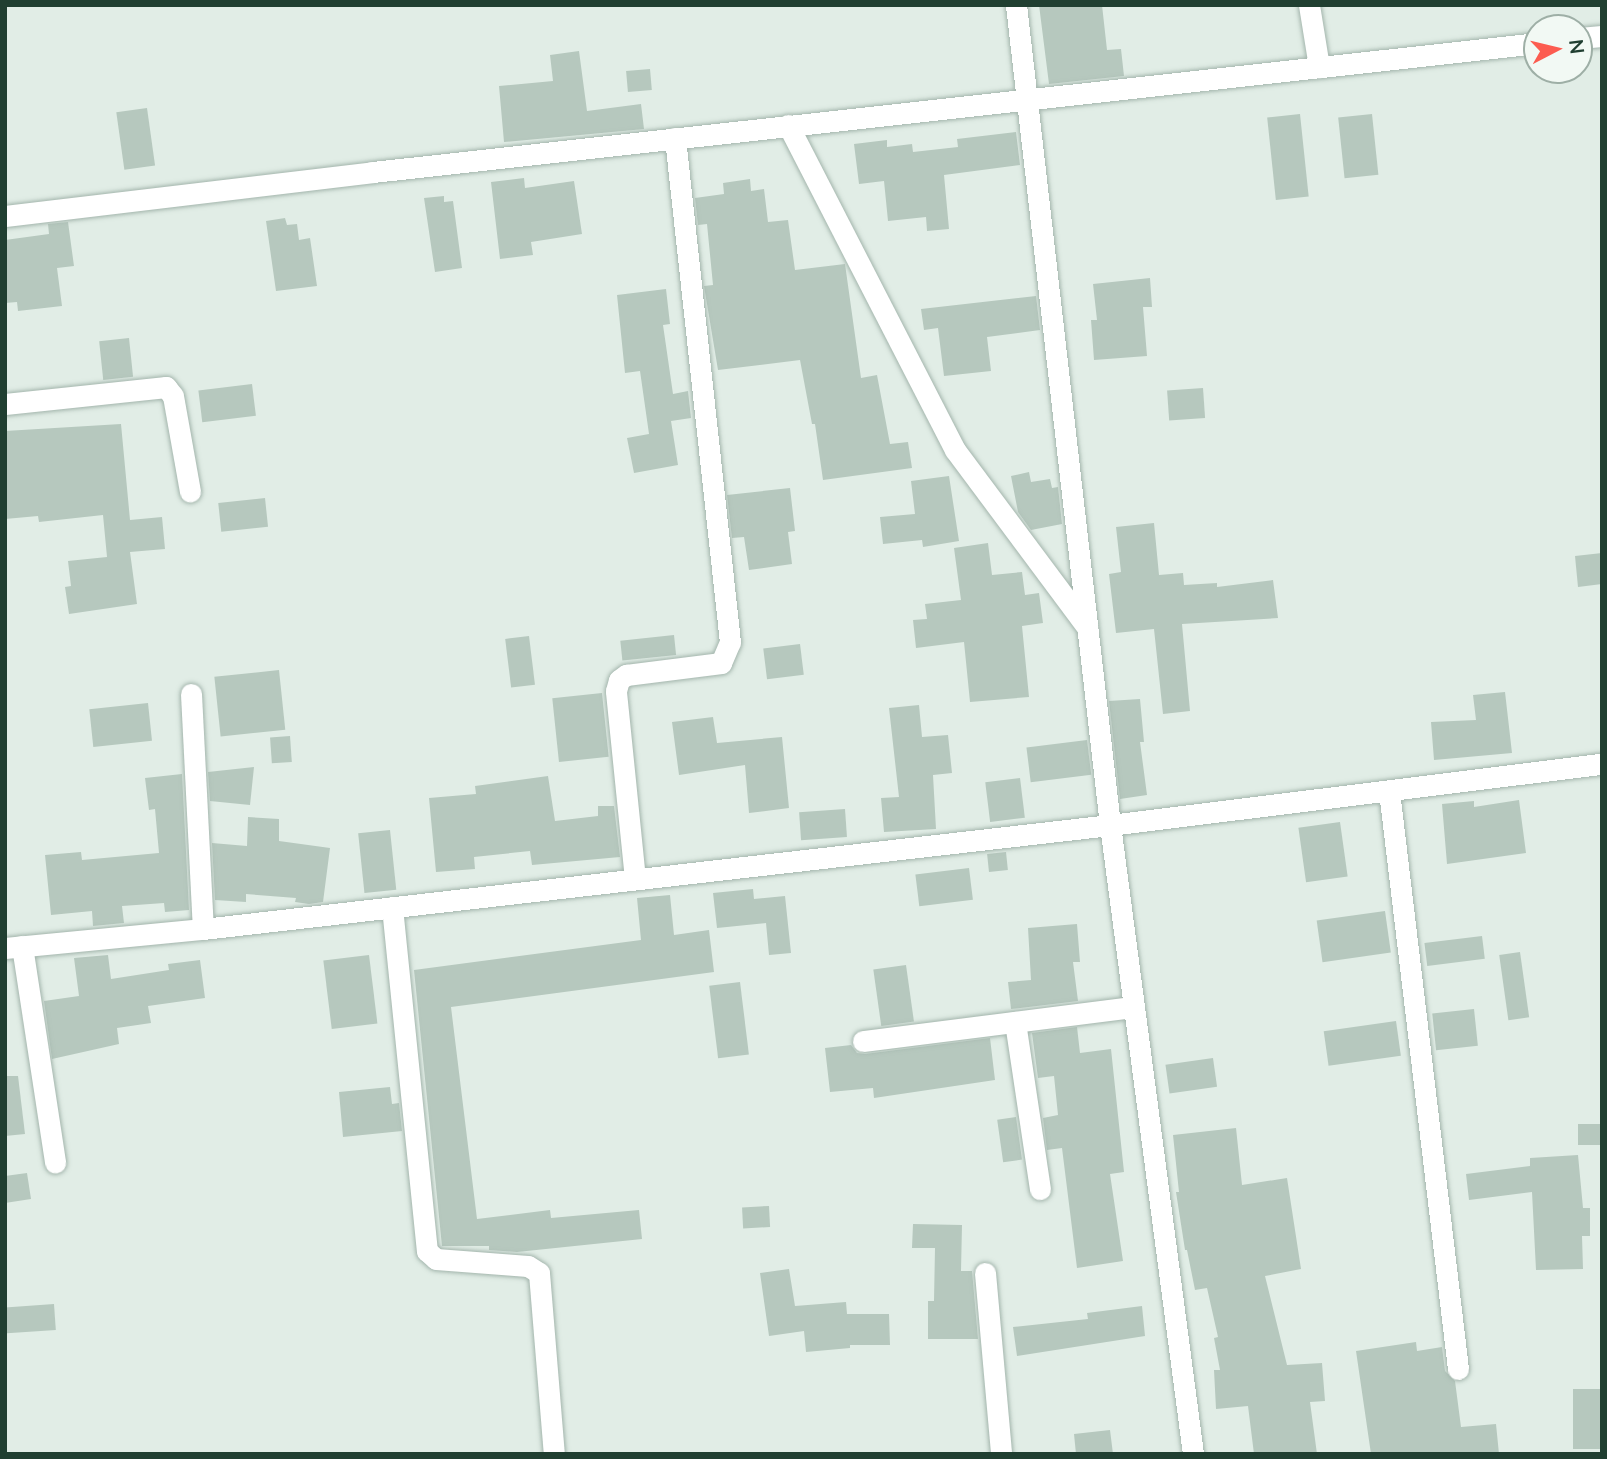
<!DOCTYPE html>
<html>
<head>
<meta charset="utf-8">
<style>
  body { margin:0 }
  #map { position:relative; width:1607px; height:1459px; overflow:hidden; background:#e1ede6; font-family:Lato,sans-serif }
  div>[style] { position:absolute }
  .building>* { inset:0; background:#b6c8be; transform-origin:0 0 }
  .roads { filter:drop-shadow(0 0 2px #a3b5ac) drop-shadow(0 0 2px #a3b5ac) }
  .street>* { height:21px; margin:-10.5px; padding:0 10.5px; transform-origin:10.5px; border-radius:10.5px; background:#fff }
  span { translate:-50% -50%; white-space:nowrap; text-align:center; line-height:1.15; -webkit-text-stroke:5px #f2f9f4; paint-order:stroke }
  .frame { position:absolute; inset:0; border:7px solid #203f31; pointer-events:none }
  .north { position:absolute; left:1523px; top:14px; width:70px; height:70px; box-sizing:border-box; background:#f2f9f4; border:2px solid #9eafa6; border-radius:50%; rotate:83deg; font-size:19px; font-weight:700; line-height:28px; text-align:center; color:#203f31 }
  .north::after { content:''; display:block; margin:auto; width:24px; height:32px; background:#fc5c50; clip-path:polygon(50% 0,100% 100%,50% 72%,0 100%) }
</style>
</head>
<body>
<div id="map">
  <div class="building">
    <div style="clip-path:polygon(1039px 5px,1102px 5px,1107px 50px,1121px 49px,1124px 76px,1049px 84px)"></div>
    <div style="clip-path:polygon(579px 51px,587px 111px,641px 104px,644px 129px,504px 142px,499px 86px,553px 81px,550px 55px)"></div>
    <div style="left:650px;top:69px;width:21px;height:24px;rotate:85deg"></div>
    <div style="left:147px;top:108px;width:58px;height:31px;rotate:82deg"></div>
    <div style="left:1300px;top:114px;width:83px;height:33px;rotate:84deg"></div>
    <div style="left:1372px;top:114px;width:61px;height:34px;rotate:84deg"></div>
    <div style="clip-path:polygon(1016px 132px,1020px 165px,944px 175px,949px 229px,927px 231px,926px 217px,888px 221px,884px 181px,859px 184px,854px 144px,887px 140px,887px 147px,912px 144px,913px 152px,958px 147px,957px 139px)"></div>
    <div style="clip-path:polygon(524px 178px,525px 188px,574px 181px,582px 234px,531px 242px,533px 255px,500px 259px,491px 182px)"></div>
    <div style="clip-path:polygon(750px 179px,751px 191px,764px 189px,768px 222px,788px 220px,795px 270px,845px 264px,861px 378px,877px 375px,890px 444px,908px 442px,912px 468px,823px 480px,815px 424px,812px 424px,800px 360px,718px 370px,704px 286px,713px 285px,707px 224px,698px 225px,695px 198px,724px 194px,723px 183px)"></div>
    <div style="clip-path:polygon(444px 196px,444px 202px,453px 201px,462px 268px,435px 272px,424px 198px)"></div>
    <div style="clip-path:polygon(285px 218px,287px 225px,297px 224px,299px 240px,310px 238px,317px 286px,276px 291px,266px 221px)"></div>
    <div style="clip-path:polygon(68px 222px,74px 266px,57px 268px,62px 306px,18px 311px,17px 302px,5px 303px,5px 240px,49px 234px,48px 224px)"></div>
    <div style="clip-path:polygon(1150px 278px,1152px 307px,1143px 307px,1147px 356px,1094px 360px,1091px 320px,1097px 320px,1093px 284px)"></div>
    <div style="clip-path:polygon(666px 289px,670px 324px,663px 325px,673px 394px,688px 391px,691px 418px,671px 421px,678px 465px,634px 473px,627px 438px,649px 434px,640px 371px,625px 373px,617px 295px)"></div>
    <div style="clip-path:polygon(1036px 296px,1040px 330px,987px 337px,991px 371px,944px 376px,938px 328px,924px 330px,921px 309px)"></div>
    <div style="left:129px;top:338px;width:39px;height:30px;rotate:84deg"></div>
    <div style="left:252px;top:384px;width:32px;height:54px;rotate:83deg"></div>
    <div style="left:1203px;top:388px;width:30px;height:36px;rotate:86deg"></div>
    <div style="clip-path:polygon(121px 424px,130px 520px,162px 517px,165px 549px,130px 552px,137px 604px,69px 614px,65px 587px,71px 586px,68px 561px,107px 557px,103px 515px,39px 522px,38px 516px,5px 519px,5px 431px)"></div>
    <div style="clip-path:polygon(1029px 472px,1031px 482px,1050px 479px,1052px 488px,1058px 487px,1062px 524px,1031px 530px,1018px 512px,1011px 476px)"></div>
    <div style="clip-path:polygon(949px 476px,959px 541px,923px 547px,922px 540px,883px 544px,880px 517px,915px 514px,911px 481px)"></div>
    <div style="clip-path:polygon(790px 488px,795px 531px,788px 532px,792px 564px,749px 570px,744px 537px,732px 538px,727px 495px)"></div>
    <div style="left:265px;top:498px;width:29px;height:47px;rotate:84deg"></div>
    <div style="clip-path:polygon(1154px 523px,1159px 575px,1183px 573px,1184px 585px,1217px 583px,1217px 587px,1273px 580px,1278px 618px,1182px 624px,1190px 711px,1163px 714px,1154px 629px,1116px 633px,1109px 574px,1121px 572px,1116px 527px)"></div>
    <div style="clip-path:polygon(988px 543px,992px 575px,1022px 572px,1025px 595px,1039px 593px,1043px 623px,1022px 626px,1029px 697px,970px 702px,964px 642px,916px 648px,913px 620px,927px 619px,925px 604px,961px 600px,954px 548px)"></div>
    <div style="clip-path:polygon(1602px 553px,1602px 584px,1578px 587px,1575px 556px)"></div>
    <div style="left:674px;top:635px;width:20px;height:54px;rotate:84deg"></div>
    <div style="left:529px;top:636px;width:49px;height:24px;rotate:83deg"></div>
    <div style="left:800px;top:644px;width:31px;height:37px;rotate:83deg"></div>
    <div style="left:279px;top:670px;width:60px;height:65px;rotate:84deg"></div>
    <div style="clip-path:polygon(1505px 692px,1512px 753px,1434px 760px,1431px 722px,1476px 720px,1473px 695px)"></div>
    <div style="left:602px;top:693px;width:64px;height:50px;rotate:84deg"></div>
    <div style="clip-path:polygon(1140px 699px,1144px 742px,1140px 742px,1147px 795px,1120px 799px,1109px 701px)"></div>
    <div style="left:148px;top:703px;width:38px;height:59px;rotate:84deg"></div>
    <div style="clip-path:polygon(919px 705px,922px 737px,948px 735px,952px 773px,933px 775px,936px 829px,884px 832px,881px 798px,899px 797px,889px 708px)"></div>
    <div style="clip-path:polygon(713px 717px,717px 743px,782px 737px,789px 808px,749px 813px,745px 765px,679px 775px,672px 722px)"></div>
    <div style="left:290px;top:736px;width:26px;height:20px;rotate:86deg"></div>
    <div style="left:1087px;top:740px;width:35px;height:61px;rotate:83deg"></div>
    <div style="clip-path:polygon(254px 767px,250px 805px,210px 801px,208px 772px)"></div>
    <div style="clip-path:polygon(182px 774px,189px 910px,165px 912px,164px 903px,122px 906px,124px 923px,93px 926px,92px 911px,51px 915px,45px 855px,81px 852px,82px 860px,159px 853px,155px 809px,149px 810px,145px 778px)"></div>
    <div style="clip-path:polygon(548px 776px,555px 821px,598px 816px,598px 806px,614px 806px,620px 857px,532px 865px,530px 851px,474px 857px,475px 869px,436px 872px,429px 798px,476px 794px,475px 786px)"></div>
    <div style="left:1020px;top:778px;width:40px;height:35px;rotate:83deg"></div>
    <div style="clip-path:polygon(1519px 800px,1526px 853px,1447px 864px,1442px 804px,1474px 801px,1474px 807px)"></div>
    <div style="left:845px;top:809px;width:28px;height:46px;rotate:86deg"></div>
    <div style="clip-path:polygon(248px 817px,279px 819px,279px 841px,330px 848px,323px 902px,309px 904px,295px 902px,296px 898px,246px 894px,246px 902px,215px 900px,212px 843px,247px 846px)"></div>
    <div style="left:1340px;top:822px;width:55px;height:42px;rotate:82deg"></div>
    <div style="left:390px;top:830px;width:60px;height:32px;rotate:84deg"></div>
    <div style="left:1006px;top:852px;width:18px;height:19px;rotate:84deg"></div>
    <div style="left:969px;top:868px;width:32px;height:54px;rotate:83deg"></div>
    <div style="clip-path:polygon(753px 889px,754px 899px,785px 896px,791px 953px,769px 955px,766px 923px,717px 928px,713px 893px)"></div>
    <div style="clip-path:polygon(670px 895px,674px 935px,709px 930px,714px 972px,451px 1007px,477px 1219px,550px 1210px,551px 1218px,639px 1210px,642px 1239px,517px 1252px,489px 1250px,489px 1246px,442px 1246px,414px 970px,641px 940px,637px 898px)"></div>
    <div style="left:1385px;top:911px;width:42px;height:69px;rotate:82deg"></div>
    <div style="clip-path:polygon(1077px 924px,1080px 962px,1073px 962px,1078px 1001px,1011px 1009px,1008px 982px,1031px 980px,1028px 928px)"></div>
    <div style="left:1482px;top:936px;width:23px;height:58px;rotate:83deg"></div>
    <div style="left:1520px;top:952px;width:66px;height:21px;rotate:82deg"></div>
    <div style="clip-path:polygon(108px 955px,111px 979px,169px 970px,168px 964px,200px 960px,205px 998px,148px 1006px,151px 1023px,117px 1028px,119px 1044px,52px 1059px,44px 1001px,79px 996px,74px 958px)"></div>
    <div style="left:369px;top:955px;width:69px;height:46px;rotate:83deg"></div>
    <div style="left:906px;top:965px;width:57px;height:33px;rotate:82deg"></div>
    <div style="left:740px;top:982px;width:73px;height:31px;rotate:83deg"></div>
    <div style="left:1474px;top:1009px;width:37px;height:42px;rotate:84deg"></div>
    <div style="left:1396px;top:1021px;width:35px;height:73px;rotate:82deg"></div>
    <div style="clip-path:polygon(1077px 1027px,1080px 1053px,1111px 1049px,1124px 1172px,1110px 1174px,1123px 1261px,1077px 1268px,1062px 1148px,1047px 1150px,1043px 1118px,1058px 1115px,1054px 1076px,1038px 1078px,1032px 1033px)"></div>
    <div style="clip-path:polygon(990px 1038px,995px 1080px,874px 1098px,873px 1088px,830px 1092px,825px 1048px,851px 1045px,857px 1053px,865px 1054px)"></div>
    <div style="left:1213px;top:1058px;width:29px;height:48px;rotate:82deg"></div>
    <div style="clip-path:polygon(5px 1076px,18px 1076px,25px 1134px,5px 1136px)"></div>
    <div style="clip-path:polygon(390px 1087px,392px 1104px,399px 1103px,402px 1131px,343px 1137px,339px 1092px)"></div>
    <div style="left:1016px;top:1117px;width:43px;height:19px;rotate:82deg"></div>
    <div style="left:1602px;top:1124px;width:21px;height:24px;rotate:90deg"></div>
    <div style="clip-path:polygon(1236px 1128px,1242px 1185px,1287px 1178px,1301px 1269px,1265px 1276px,1287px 1365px,1322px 1363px,1325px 1401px,1310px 1402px,1317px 1454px,1254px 1454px,1248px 1406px,1216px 1409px,1214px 1370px,1220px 1370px,1214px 1338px,1218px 1337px,1207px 1288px,1195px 1290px,1187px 1250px,1185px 1250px,1176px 1192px,1179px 1192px,1173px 1135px)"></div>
    <div style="clip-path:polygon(1578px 1155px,1583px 1208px,1590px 1208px,1590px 1236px,1582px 1236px,1583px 1269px,1536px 1270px,1532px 1192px,1469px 1200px,1466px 1174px,1530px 1166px,1530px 1158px)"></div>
    <div style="clip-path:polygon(27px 1173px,31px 1199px,5px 1203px,5px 1176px)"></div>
    <div style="left:769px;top:1206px;width:21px;height:27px;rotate:87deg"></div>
    <div style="clip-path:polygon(913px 1224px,962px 1225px,961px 1271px,972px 1271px,978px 1339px,928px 1339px,928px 1301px,934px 1301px,935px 1248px,912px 1248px)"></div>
    <div style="clip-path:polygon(789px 1269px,795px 1306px,846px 1302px,847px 1314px,889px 1314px,890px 1345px,850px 1345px,850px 1348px,806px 1352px,804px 1331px,769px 1336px,760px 1273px)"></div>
    <div style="left:54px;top:1304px;width:26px;height:49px;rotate:86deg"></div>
    <div style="clip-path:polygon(1142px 1306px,1145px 1336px,1017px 1356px,1013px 1327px,1088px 1319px,1087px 1313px)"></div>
    <div style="clip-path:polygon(1416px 1342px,1417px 1351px,1442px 1347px,1445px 1371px,1455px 1381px,1461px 1427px,1496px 1424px,1499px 1454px,1371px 1454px,1356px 1351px)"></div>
    <div style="left:1573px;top:1389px;width:29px;height:60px"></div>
    <div style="clip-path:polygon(1110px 1430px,1113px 1454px,1076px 1454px,1074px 1434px)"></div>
  </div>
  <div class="roads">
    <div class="street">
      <div style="left:1016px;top:5px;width:825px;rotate:83.46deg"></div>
      <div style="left:1110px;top:825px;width:634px;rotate:82.48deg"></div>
      <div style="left:1309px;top:5px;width:63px;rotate:80.8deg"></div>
      <div style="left:1579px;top:38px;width:23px;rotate:-5deg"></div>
      <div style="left:788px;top:125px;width:365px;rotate:62.8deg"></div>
      <div style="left:955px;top:450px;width:221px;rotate:53.3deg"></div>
      <div style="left:5px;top:216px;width:371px;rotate:-6.8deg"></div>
      <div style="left:373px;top:172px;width:1171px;rotate:-6.32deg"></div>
      <div style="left:5px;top:404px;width:162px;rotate:-6deg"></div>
      <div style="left:166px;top:387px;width:11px;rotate:52deg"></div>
      <div style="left:173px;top:396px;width:97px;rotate:79.9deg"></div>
      <div style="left:191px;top:694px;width:235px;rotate:87.1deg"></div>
      <div style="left:1389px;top:791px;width:582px;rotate:83.19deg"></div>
      <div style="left:635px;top:879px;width:189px;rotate:-95.8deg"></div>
      <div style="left:616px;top:691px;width:11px;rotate:-75deg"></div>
      <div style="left:619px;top:680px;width:9px;rotate:-36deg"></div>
      <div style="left:626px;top:675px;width:96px;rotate:-7.2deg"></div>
      <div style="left:721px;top:663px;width:23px;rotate:-67deg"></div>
      <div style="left:730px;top:642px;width:507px;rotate:-96.23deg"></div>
      <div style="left:392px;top:907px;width:346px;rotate:84.2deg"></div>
      <div style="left:427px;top:1251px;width:12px;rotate:42deg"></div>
      <div style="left:436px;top:1259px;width:92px;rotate:4.4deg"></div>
      <div style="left:528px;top:1266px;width:13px;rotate:32deg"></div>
      <div style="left:539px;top:1273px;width:182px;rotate:85.3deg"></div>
      <div style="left:22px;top:946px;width:219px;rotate:81.3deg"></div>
      <div style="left:5px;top:948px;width:199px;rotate:-5.5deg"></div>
      <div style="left:203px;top:929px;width:913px;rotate:-6.54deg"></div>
      <div style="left:1110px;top:825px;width:496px;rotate:-7.1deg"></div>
      <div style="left:1015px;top:1022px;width:169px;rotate:81.5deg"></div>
      <div style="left:863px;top:1041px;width:273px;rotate:-7.2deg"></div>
      <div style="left:985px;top:1273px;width:182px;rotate:84.9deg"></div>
    </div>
  </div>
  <div class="frame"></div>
  <div class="north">N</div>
</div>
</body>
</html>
